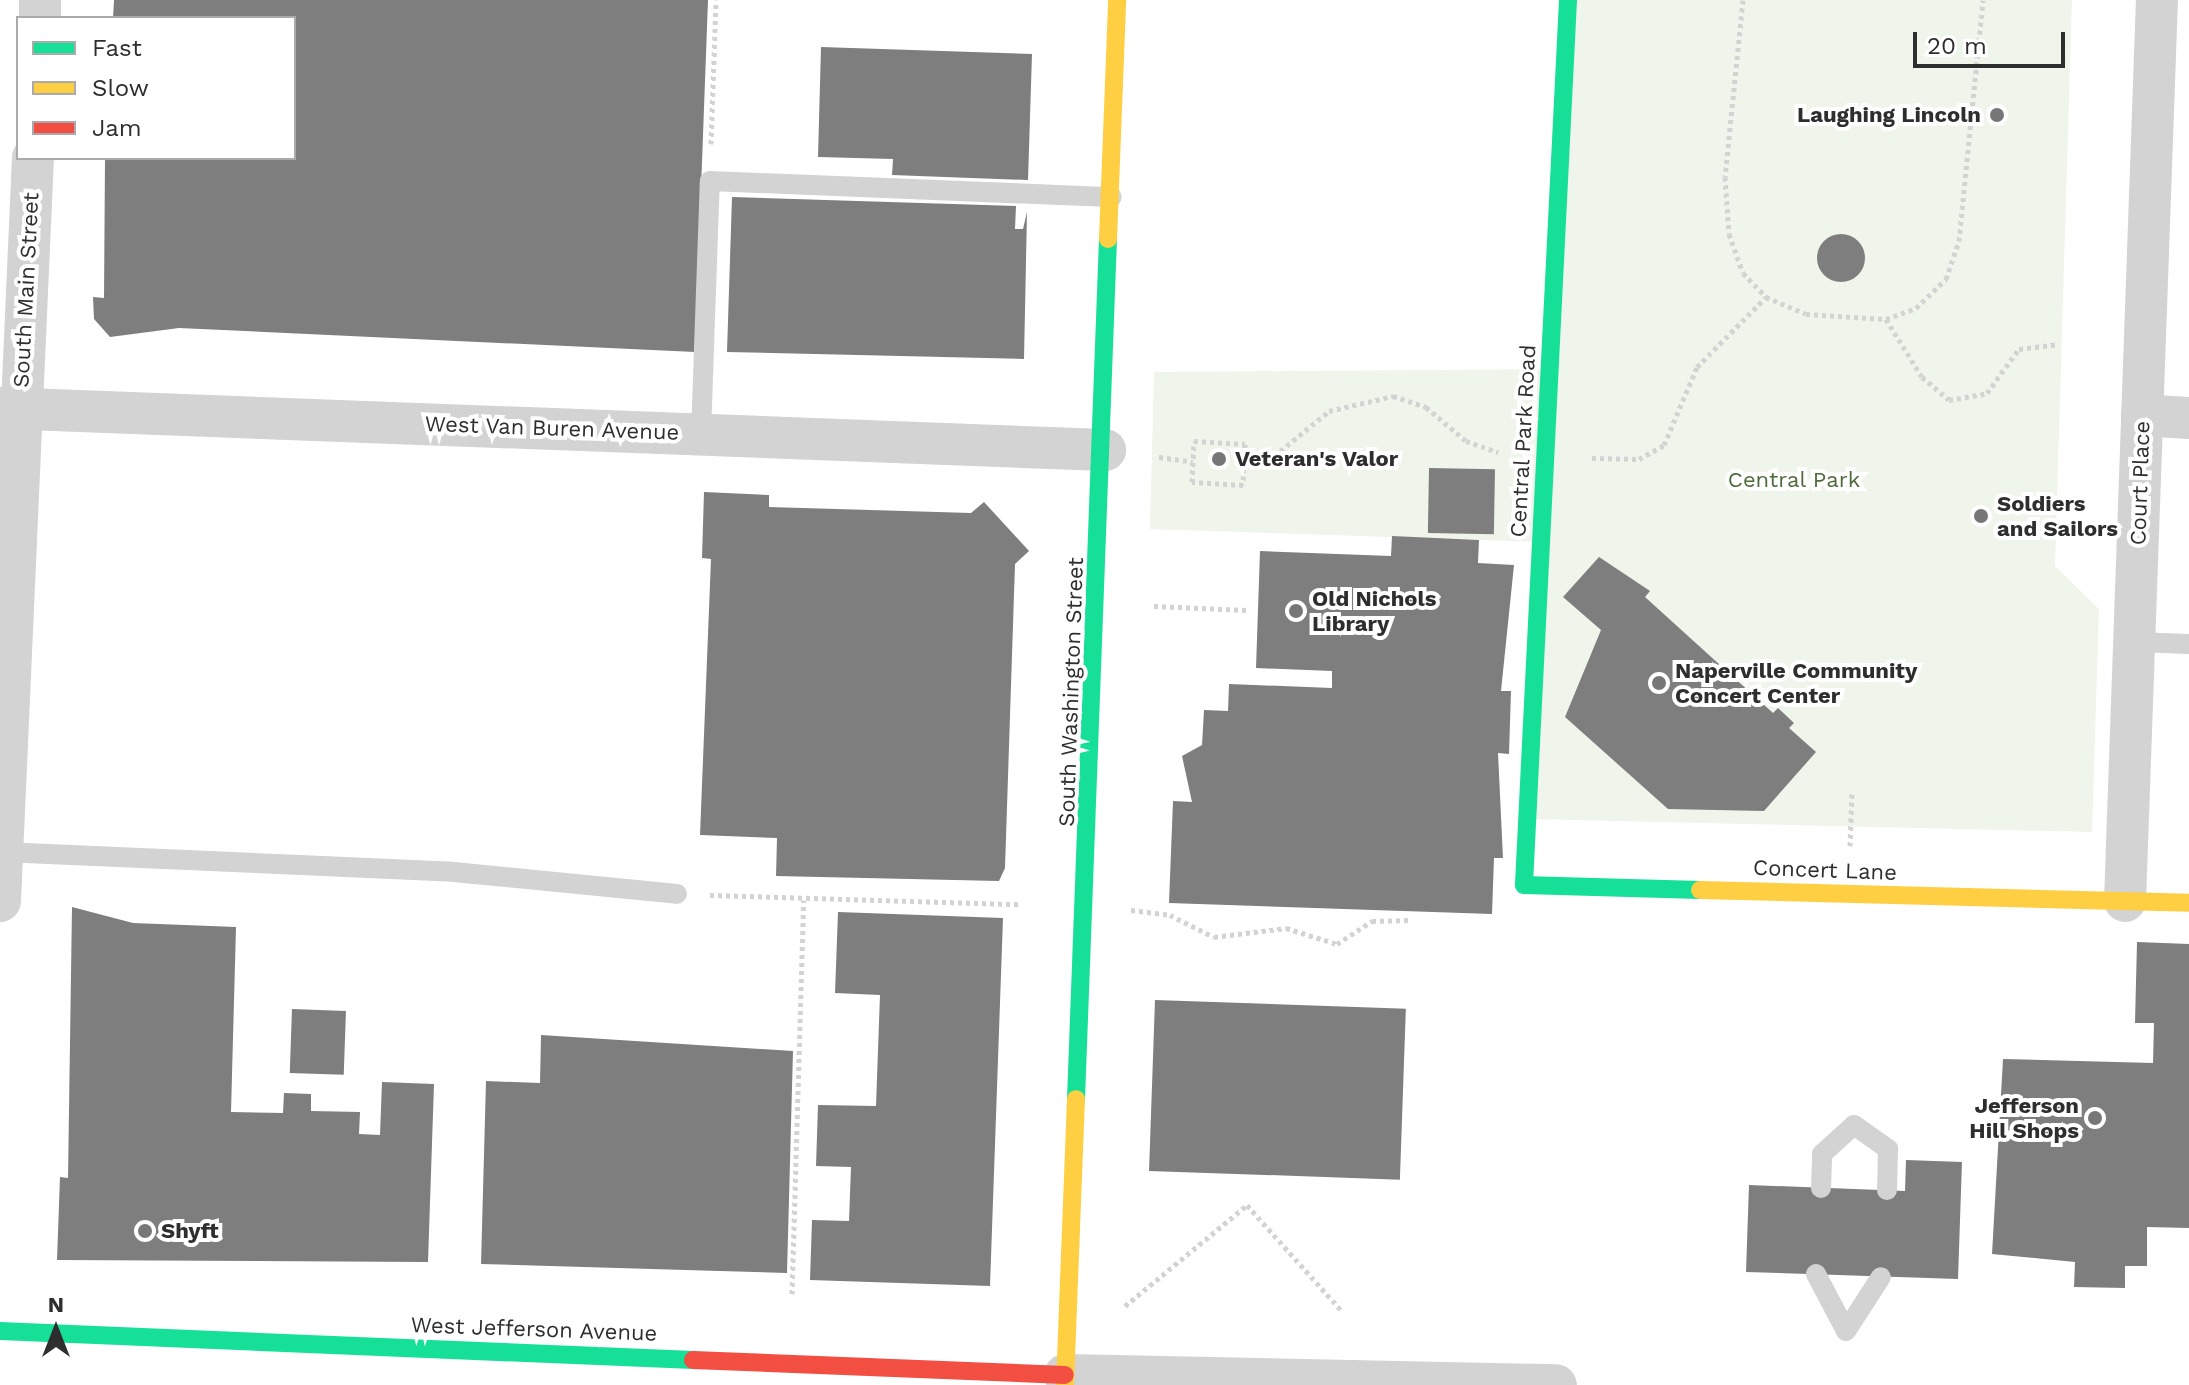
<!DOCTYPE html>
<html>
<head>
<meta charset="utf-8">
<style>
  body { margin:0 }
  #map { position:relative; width:2189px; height:1385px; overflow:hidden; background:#fff; font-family:"Work Sans",sans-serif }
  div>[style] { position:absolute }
  .green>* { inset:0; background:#eff5eb }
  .building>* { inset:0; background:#7e7e7e; transform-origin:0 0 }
  .round { border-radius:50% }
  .path>* { height:5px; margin-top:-2.5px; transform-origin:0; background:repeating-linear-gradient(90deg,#d3d3d3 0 4px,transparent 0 8px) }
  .lane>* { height:20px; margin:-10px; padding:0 10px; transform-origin:10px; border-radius:10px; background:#d3d3d3 }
  .street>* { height:42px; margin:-21px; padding:0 21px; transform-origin:21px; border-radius:21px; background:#d3d3d3 }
  .fast>* { height:18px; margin:-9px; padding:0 9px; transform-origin:9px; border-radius:9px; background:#16e098 }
  .slow>* { height:18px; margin:-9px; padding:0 9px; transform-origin:9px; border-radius:9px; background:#ffcf43 }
  .jam>* { height:18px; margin:-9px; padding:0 9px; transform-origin:9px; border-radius:9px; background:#f24e42 }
  .dots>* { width:22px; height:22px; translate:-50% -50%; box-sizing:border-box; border:4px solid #fff; border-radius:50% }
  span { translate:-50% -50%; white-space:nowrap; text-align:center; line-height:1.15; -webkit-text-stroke:8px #fff; paint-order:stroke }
  .poi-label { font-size:22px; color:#2e2e2e; font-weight:700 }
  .right { translate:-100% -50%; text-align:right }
  .left { translate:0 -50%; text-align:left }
  .street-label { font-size:22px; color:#2e2e2e }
  .park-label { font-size:22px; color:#4c6a3a }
  .legend { position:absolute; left:16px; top:16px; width:280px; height:144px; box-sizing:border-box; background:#fff; border:2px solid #ababab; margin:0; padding:10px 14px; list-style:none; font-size:24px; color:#2e2e2e }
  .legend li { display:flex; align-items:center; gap:16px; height:40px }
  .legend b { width:40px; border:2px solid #ababab }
  .north { position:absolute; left:16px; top:1289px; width:80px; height:80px; -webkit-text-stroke:6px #fff; paint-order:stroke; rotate:0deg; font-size:22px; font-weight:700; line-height:32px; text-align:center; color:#2e2e2e }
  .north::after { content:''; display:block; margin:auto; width:28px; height:36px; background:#2e2e2e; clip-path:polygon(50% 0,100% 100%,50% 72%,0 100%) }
  .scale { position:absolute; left:1913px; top:32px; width:152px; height:36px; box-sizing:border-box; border:4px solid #2e2e2e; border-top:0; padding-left:10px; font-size:24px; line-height:28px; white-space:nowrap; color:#2e2e2e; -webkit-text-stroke:6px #fff; paint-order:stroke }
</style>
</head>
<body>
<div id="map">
  <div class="green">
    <div style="clip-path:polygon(1576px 0,2072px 0,2055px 566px,2099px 609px,2092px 832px,1528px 819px,1538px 542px,1150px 529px,1154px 372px,1556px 369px)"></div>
  </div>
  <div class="building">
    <div style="clip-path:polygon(114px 0,708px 0,695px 352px,179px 328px,110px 337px,94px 319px,93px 297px,104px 298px,105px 158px,294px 158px,294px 18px,113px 18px)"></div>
    <div style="clip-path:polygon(821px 47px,1032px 54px,1028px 180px,892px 175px,893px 159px,818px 157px)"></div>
    <div style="clip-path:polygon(732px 197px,1016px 206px,1015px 229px,1023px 229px,1027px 212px,1024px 359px,727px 352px)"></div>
    <div class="round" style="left:1817px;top:234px;width:48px;height:48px"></div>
    <div style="left:1429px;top:468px;width:66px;height:65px;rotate:1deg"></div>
    <div style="clip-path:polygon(704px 492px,769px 495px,769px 507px,971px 513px,984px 502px,1029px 551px,1015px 564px,1005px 868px,999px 881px,776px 876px,777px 838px,700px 835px,711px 559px,702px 558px)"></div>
    <div style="clip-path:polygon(1392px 536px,1479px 540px,1478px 563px,1514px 565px,1501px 691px,1511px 691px,1509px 754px,1498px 753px,1503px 858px,1494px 858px,1492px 914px,1169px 903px,1173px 801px,1192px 802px,1182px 756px,1202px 745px,1204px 710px,1228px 711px,1229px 684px,1332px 688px,1332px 671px,1256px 668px,1260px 551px,1391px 556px)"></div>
    <div style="clip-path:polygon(1599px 557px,1650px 591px,1645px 597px,1773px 713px,1778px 708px,1794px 723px,1789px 728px,1816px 752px,1764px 811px,1668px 809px,1565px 717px,1601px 630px,1563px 597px)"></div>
    <div style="clip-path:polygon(72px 907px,133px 923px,236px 927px,231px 1112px,283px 1113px,284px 1093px,311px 1094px,311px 1111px,360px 1112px,359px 1134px,380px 1135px,382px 1082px,434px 1084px,428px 1262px,57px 1260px,60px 1177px,68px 1178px)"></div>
    <div style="clip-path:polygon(838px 912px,1003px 918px,990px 1286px,810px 1280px,812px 1220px,849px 1221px,851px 1167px,816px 1166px,818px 1105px,876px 1106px,880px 995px,835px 993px)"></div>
    <div style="clip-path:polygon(2137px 942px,2189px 944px,2189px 1228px,2147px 1227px,2147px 1266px,2125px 1266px,2125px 1288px,2074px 1287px,2075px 1262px,1992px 1254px,2003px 1059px,2153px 1063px,2154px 1023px,2135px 1023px)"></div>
    <div style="left:1155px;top:1000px;width:251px;height:171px;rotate:2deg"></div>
    <div style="left:292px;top:1009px;width:54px;height:64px;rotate:2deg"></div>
    <div style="clip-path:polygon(541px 1035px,793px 1051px,787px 1273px,481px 1264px,486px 1081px,540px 1083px)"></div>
    <div style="clip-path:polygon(1906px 1160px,1962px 1162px,1958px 1279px,1746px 1272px,1749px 1185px,1905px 1191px)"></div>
  </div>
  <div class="path">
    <div style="left:1743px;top:0;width:178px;rotate:95.8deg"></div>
    <div style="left:1725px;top:177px;width:57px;rotate:86deg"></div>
    <div style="left:1729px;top:234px;width:41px;rotate:70.3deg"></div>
    <div style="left:1743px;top:273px;width:33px;rotate:46deg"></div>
    <div style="left:711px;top:144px;width:144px;rotate:-88deg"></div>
    <div style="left:1886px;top:319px;width:32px;rotate:-20deg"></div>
    <div style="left:1916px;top:308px;width:42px;rotate:-44deg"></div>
    <div style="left:1946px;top:279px;width:40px;rotate:-71.1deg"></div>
    <div style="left:1959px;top:241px;width:242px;rotate:-84.3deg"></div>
    <div style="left:1194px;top:441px;width:51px;rotate:3.4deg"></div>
    <div style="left:1245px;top:444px;width:41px;rotate:92.8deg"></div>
    <div style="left:1243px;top:485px;width:51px;rotate:-176.6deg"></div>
    <div style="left:1192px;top:482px;width:41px;rotate:-87.2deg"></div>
    <div style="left:1159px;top:457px;width:34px;rotate:8deg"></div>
    <div style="left:1592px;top:458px;width:47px;rotate:1.2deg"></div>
    <div style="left:1639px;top:459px;width:29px;rotate:-29deg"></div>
    <div style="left:1664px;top:445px;width:85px;rotate:-67.1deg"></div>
    <div style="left:1697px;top:367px;width:98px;rotate:-45.4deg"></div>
    <div style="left:1766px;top:297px;width:43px;rotate:23deg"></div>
    <div style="left:1806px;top:314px;width:80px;rotate:3.6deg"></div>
    <div style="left:1886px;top:319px;width:68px;rotate:58.2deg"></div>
    <div style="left:1922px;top:377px;width:35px;rotate:40deg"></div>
    <div style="left:1949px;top:400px;width:39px;rotate:-10deg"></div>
    <div style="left:1987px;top:393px;width:54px;rotate:-54deg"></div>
    <div style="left:2019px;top:349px;width:40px;rotate:-7.1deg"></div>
    <div style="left:1244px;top:463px;width:24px;rotate:-5deg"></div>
    <div style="left:1268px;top:461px;width:79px;rotate:-39.3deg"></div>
    <div style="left:1329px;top:411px;width:66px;rotate:-13.2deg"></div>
    <div style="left:1393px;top:396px;width:35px;rotate:18deg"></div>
    <div style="left:1426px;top:407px;width:52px;rotate:40.4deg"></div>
    <div style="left:1466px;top:441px;width:34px;rotate:19deg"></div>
    <div style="left:1154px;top:606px;width:93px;rotate:2.5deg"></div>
    <div style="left:1850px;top:846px;width:55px;rotate:-87.9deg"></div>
    <div style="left:710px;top:895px;width:309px;rotate:1.7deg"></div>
    <div style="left:1131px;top:910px;width:39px;rotate:7deg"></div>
    <div style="left:1170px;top:915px;width:49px;rotate:26.6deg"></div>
    <div style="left:1214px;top:937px;width:73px;rotate:-7.1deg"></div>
    <div style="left:1286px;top:928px;width:53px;rotate:17.4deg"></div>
    <div style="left:1337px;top:944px;width:42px;rotate:-33.3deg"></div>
    <div style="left:1372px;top:921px;width:40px;rotate:-1.4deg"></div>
    <div style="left:792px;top:1294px;width:394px;rotate:-88.3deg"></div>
    <div style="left:1125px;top:1306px;width:158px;rotate:-39.6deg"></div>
    <div style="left:1247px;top:1205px;width:141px;rotate:48.2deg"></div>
  </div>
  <div class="lane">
    <div style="left:701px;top:434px;width:253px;rotate:-88deg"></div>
    <div style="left:710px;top:181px;width:402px;rotate:2.3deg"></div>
    <div style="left:2135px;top:642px;width:54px;rotate:2.1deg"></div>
    <div style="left:2px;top:852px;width:452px;rotate:2.5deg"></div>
    <div style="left:454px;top:872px;width:224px;rotate:5.6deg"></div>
    <div style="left:1821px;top:1188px;width:34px;rotate:-88deg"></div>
    <div style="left:1822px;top:1154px;width:43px;rotate:-42.2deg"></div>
    <div style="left:1854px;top:1125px;width:42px;rotate:35.2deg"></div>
    <div style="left:1888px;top:1149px;width:41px;rotate:91.4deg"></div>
    <div style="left:1816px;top:1274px;width:64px;rotate:62.2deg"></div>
    <div style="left:1846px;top:1331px;width:64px;rotate:-57.1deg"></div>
  </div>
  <div class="street">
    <div style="left:40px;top:18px;width:18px;rotate:-90deg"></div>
    <div style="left:0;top:408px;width:1106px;rotate:2.18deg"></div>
    <div style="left:2142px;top:415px;width:47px;rotate:3.7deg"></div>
    <div style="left:0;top:901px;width:744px;rotate:-87.46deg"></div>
    <div style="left:2125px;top:901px;width:902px;rotate:-87.97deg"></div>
    <div style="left:1065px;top:1375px;width:491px;rotate:1.2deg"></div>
  </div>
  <div class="fast">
    <div style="left:1568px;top:0;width:886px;rotate:92.85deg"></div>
    <div style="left:1524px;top:885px;width:176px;rotate:1.6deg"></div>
    <div style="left:1076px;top:1099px;width:861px;rotate:-87.87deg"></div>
    <div style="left:0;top:1331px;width:694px;rotate:2.4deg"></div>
  </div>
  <div class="slow">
    <div style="left:1108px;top:239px;width:239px;rotate:-87.8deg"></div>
    <div style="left:1700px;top:890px;width:489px;rotate:1.5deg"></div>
    <div style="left:1065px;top:1385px;width:286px;rotate:-87.8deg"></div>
  </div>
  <div class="jam">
    <div style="left:693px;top:1360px;width:372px;rotate:2.3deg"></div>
  </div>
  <div class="dots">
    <div style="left:1997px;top:115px;background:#777"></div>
    <div style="left:1219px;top:459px;background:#777"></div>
    <div style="left:1981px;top:516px;background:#777"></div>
    <div style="left:1296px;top:611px;background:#777"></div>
    <div style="left:1659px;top:683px;background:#777"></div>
    <div style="left:2095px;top:1118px;background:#777"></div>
    <div style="left:145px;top:1231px;background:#777"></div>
  </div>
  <div class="poi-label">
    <span class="right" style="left:1981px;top:115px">Laughing Lincoln</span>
    <span class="left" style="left:1235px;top:459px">Veteran's Valor</span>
    <span class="left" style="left:1997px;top:516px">Soldiers<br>and Sailors</span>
    <span class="left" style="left:1312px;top:611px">Old Nichols<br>Library</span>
    <span class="left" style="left:1675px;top:683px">Naperville Community<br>Concert Center</span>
    <span class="right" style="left:2079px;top:1118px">Jefferson<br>Hill Shops</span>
    <span class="left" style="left:161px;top:1231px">Shyft</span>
  </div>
  <div class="street-label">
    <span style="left:26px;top:290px;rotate:-87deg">South Main Street</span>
    <span style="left:552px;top:428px;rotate:2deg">West Van Buren Avenue</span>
    <span style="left:1523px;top:441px;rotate:-87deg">Central Park Road</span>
    <span style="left:2140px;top:483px;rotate:-88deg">Court Place</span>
    <span style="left:1071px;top:692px;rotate:-88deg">South Washington Street</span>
    <span style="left:1825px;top:870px;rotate:2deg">Concert Lane</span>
    <span style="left:534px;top:1329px;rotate:2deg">West Jefferson Avenue</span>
  </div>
  <div class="park-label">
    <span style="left:1794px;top:480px">Central Park</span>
  </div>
  <ul class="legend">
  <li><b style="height:10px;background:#16e098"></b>Fast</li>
  <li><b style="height:10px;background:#ffcf43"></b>Slow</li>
  <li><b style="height:10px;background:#f24e42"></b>Jam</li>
  </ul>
  <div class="north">N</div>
  <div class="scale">20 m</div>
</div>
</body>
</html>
